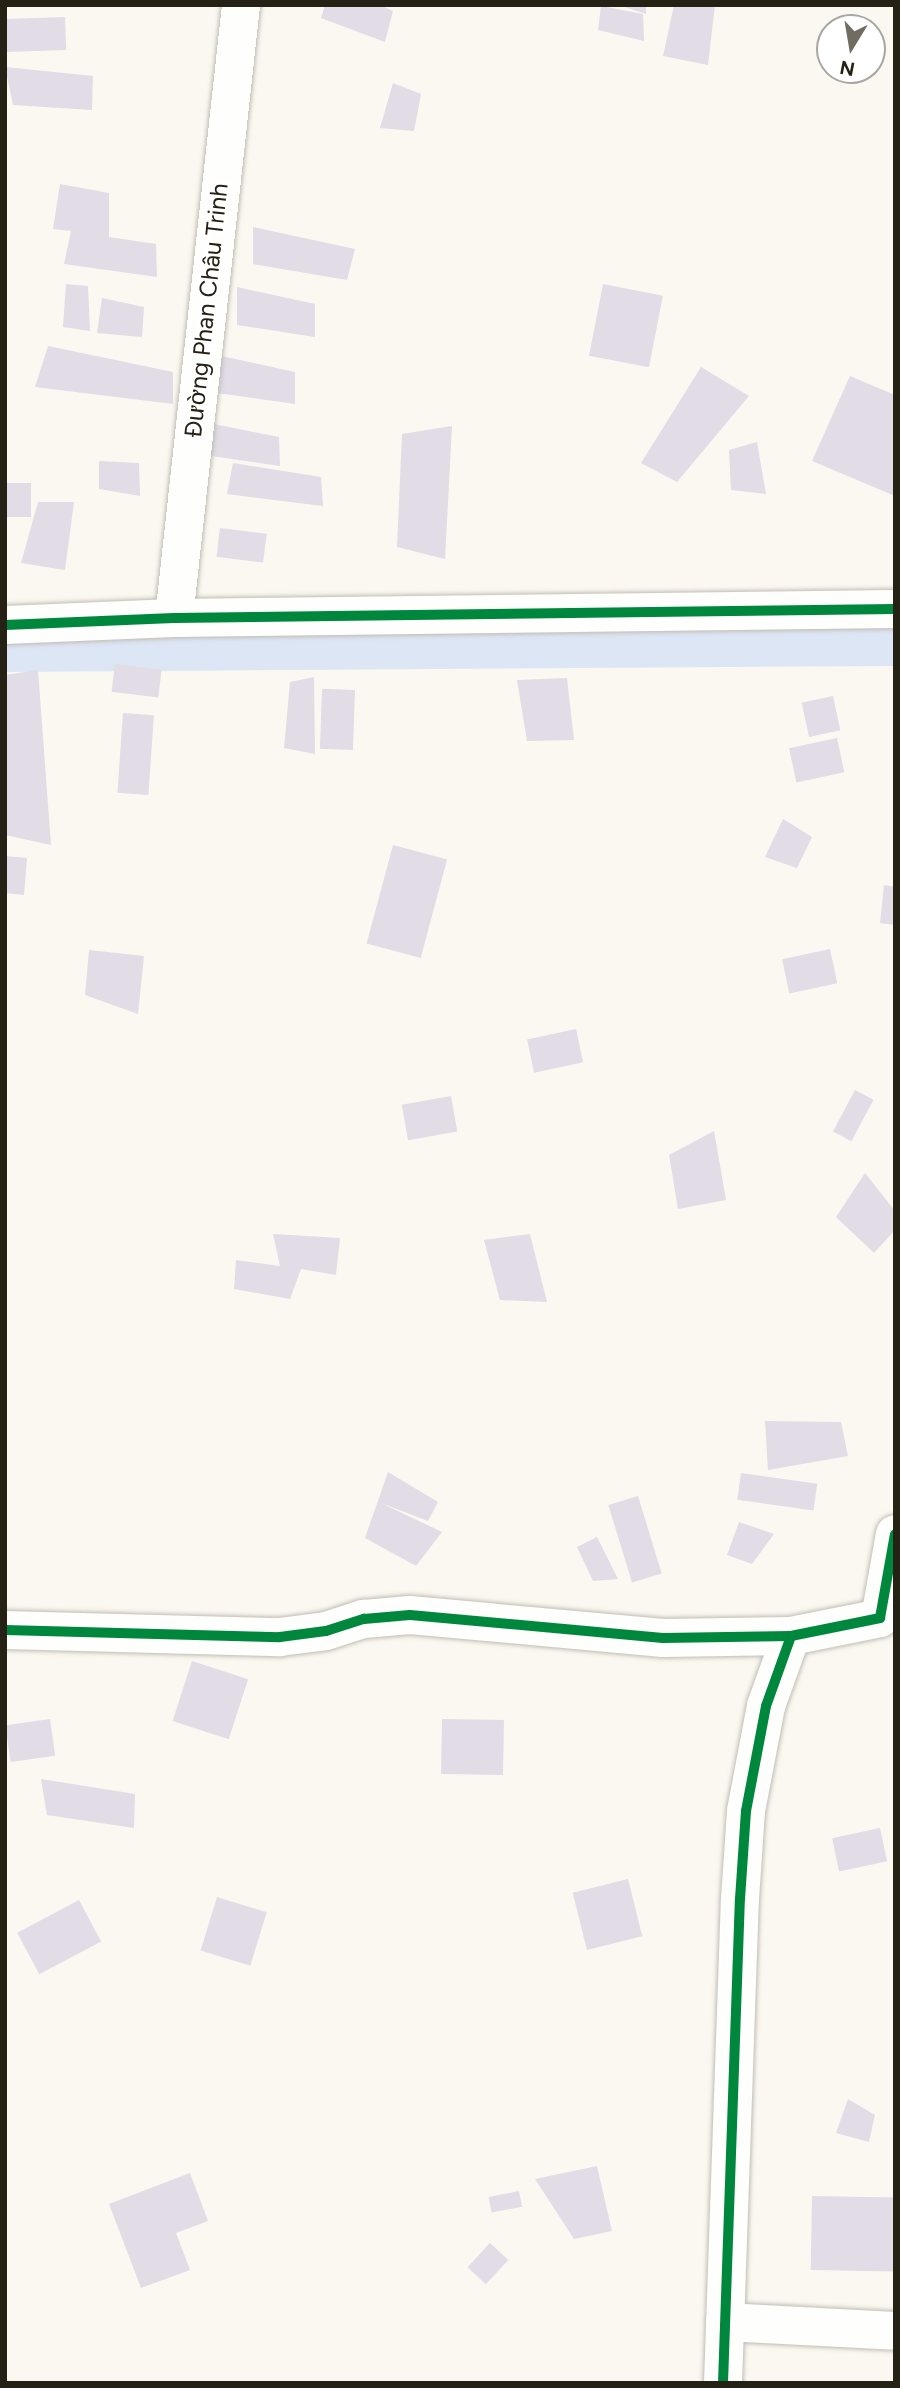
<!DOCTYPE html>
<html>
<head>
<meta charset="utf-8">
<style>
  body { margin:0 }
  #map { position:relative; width:900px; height:2388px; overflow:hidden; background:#fbf8f1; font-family:Figtree,sans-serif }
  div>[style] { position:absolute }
  .canal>* { height:40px; margin:-20px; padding:0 20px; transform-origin:20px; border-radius:20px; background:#dde6f5 }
  .building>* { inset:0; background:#e1dce6; transform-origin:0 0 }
  .roads { filter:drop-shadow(0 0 2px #c1bdb5) drop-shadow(0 0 2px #c1bdb5) }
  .street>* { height:38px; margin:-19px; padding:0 19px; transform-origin:19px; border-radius:19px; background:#fefefd }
  .cycleway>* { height:10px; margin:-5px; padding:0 5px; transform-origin:5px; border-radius:5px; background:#00873e }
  span { translate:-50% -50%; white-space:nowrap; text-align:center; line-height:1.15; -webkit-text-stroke:7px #fff; paint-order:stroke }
  .street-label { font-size:24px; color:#262115 }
  .frame { position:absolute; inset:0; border:7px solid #262115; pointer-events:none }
  .north { position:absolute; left:816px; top:14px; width:70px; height:70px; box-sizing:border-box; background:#fff; border:2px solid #a8a6a1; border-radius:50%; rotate:191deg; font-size:19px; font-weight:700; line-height:28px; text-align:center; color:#262115 }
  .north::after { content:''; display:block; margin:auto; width:24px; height:32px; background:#716c62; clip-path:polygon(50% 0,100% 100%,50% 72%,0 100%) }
</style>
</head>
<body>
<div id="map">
  <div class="canal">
    <div style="left:5px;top:652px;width:890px;rotate:-0.39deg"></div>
  </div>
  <div class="building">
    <div style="clip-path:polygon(325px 5px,380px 5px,393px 11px,385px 42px,321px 18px)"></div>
    <div style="clip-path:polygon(622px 5px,646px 5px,646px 14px,622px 6px)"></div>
    <div style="clip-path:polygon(674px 5px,715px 5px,708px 65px,663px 56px)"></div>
    <div style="clip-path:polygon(601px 6px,643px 14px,644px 41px,598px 30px)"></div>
    <div style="left:65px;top:17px;width:33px;height:60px;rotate:88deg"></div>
    <div style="clip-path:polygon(5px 67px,93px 76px,92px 110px,13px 105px)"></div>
    <div style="clip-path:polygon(393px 83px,421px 94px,414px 131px,380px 128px)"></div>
    <div style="clip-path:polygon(60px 184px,109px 193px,109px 237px,156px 244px,157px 277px,64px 264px,71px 231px,53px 229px)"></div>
    <div style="clip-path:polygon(253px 227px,355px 249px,347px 280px,253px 264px)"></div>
    <div style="clip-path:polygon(66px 284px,88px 286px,90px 331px,63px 327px)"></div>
    <div style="left:603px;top:284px;width:61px;height:73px;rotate:11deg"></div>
    <div style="clip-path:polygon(237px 287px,315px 304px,315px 337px,237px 325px)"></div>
    <div style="clip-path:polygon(102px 298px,144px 307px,142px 337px,97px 333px)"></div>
    <div style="clip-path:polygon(48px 346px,173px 372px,173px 404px,35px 387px)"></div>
    <div style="clip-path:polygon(217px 355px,295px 372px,295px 404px,217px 393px)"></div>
    <div style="clip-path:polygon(701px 367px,749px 396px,677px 482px,641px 463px)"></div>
    <div style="clip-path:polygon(850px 376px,895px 395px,895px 496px,812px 461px)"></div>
    <div style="clip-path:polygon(214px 424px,279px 437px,280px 466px,204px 455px)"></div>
    <div style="clip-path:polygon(452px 426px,445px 559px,397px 547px,402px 434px)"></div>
    <div style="clip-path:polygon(757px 442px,766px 494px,731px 490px,729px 450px)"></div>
    <div style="clip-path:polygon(99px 461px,139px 463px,140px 496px,99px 489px)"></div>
    <div style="clip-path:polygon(233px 463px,321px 477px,323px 506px,227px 494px)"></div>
    <div style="left:5px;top:483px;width:26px;height:34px"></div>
    <div style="clip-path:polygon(38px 502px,74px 502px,65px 570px,21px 563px)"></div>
    <div style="left:220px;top:528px;width:47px;height:29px;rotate:7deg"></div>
    <div style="left:115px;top:664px;width:47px;height:28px;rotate:7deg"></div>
    <div style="clip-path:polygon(38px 670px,51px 845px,5px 835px,5px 675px)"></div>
    <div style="clip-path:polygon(314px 677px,315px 754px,284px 748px,290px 682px)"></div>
    <div style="clip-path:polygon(567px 678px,574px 740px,527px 741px,517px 680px)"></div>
    <div style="left:355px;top:690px;width:60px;height:33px;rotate:92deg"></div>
    <div style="left:833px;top:696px;width:35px;height:32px;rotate:78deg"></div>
    <div style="left:123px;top:713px;width:31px;height:80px;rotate:4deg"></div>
    <div style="left:837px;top:738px;width:35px;height:49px;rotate:78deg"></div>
    <div style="clip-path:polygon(783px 819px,812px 837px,797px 868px,765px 857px)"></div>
    <div style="left:393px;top:845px;width:56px;height:102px;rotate:15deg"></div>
    <div style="clip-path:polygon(5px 856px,27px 858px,24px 895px,5px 893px)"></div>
    <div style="clip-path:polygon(884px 885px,895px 887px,895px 925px,880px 923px)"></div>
    <div style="left:830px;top:949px;width:35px;height:49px;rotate:78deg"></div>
    <div style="clip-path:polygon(89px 950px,144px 956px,138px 1014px,85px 995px)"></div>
    <div style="left:576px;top:1029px;width:34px;height:50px;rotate:78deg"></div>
    <div style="left:855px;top:1090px;width:21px;height:47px;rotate:28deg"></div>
    <div style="left:451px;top:1096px;width:36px;height:50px;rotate:80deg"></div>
    <div style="clip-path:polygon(714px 1131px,726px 1200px,678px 1209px,669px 1155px)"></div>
    <div style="clip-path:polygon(865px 1173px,895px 1211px,895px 1230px,874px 1253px,836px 1217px)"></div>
    <div style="clip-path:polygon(273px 1234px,340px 1238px,336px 1275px,301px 1269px,290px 1299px,234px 1289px,236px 1260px,280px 1266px)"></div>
    <div style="clip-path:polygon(530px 1234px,547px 1302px,500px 1300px,484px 1240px)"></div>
    <div style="clip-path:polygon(765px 1421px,841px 1422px,848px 1456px,768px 1470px)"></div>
    <div style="clip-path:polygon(388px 1472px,438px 1502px,428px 1521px,381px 1503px,442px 1532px,416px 1566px,365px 1538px)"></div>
    <div style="left:741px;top:1473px;width:77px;height:27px;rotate:8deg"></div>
    <div style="left:638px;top:1496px;width:81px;height:31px;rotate:73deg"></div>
    <div style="clip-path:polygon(739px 1522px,774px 1534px,752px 1564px,727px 1555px)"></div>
    <div style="clip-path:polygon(597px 1537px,618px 1579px,593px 1581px,577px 1547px)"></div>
    <div style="left:192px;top:1661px;width:59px;height:63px;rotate:18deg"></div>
    <div style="left:50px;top:1719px;width:37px;height:45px;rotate:82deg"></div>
    <div style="left:442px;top:1719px;width:62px;height:55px;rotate:1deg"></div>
    <div style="clip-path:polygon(41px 1779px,135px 1794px,134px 1828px,47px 1815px)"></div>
    <div style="left:880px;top:1828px;width:34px;height:49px;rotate:78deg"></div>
    <div style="left:628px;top:1879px;width:59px;height:57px;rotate:76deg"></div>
    <div style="left:217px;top:1897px;width:52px;height:56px;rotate:17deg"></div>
    <div style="left:79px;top:1900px;width:47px;height:70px;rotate:62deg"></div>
    <div style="clip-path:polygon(848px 2099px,875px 2115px,869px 2142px,836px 2133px)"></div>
    <div style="clip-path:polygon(597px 2166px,612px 2231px,574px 2239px,535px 2179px)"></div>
    <div style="clip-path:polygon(190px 2173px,208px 2221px,176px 2233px,190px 2270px,141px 2288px,109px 2204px)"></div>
    <div style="left:519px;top:2191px;width:16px;height:31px;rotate:79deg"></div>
    <div style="left:812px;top:2196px;width:83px;height:74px;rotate:1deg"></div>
    <div style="left:490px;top:2243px;width:25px;height:33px;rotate:43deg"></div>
  </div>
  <div class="roads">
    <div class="street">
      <div style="left:174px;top:618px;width:617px;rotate:-83.76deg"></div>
      <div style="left:5px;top:625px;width:169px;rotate:-2.4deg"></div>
      <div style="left:174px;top:618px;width:721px;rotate:-0.72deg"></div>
      <div style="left:5px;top:1630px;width:275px;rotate:1.5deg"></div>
      <div style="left:280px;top:1637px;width:46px;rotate:-7.4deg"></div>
      <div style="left:326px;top:1631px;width:40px;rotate:-18deg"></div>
      <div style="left:364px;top:1619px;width:46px;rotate:-5deg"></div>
      <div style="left:410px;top:1615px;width:254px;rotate:5.2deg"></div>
      <div style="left:663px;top:1638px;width:128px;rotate:-0.9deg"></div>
      <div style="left:725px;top:2322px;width:170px;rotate:3deg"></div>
      <div style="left:723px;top:2383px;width:484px;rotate:-88deg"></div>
      <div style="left:740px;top:1899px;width:88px;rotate:-86.1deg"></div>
      <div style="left:746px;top:1811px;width:107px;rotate:-79.2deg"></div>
      <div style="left:766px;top:1706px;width:74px;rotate:-70.3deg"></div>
      <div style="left:791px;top:1636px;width:91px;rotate:-11.4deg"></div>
      <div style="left:880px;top:1618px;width:85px;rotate:-79.9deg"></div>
    </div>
  </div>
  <div class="cycleway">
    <div style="left:5px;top:625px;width:169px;rotate:-2.4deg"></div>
    <div style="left:174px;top:618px;width:721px;rotate:-0.72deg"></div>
    <div style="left:5px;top:1630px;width:275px;rotate:1.5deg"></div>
    <div style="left:280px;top:1637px;width:46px;rotate:-7.4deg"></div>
    <div style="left:326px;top:1631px;width:40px;rotate:-18deg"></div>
    <div style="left:364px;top:1619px;width:46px;rotate:-5deg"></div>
    <div style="left:410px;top:1615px;width:254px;rotate:5.2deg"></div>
    <div style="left:663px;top:1638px;width:128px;rotate:-0.9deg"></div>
    <div style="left:723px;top:2383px;width:484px;rotate:-88deg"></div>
    <div style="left:740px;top:1899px;width:88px;rotate:-86.1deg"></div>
    <div style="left:746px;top:1811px;width:107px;rotate:-79.2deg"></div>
    <div style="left:766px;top:1706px;width:74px;rotate:-70.3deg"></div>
    <div style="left:791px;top:1636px;width:91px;rotate:-11.4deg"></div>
    <div style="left:880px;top:1618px;width:85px;rotate:-79.9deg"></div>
  </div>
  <div class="street-label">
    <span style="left:206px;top:311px;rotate:-84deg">Đường Phan Châu Trinh</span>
  </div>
  <div class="frame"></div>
  <div class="north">N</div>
</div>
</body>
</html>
